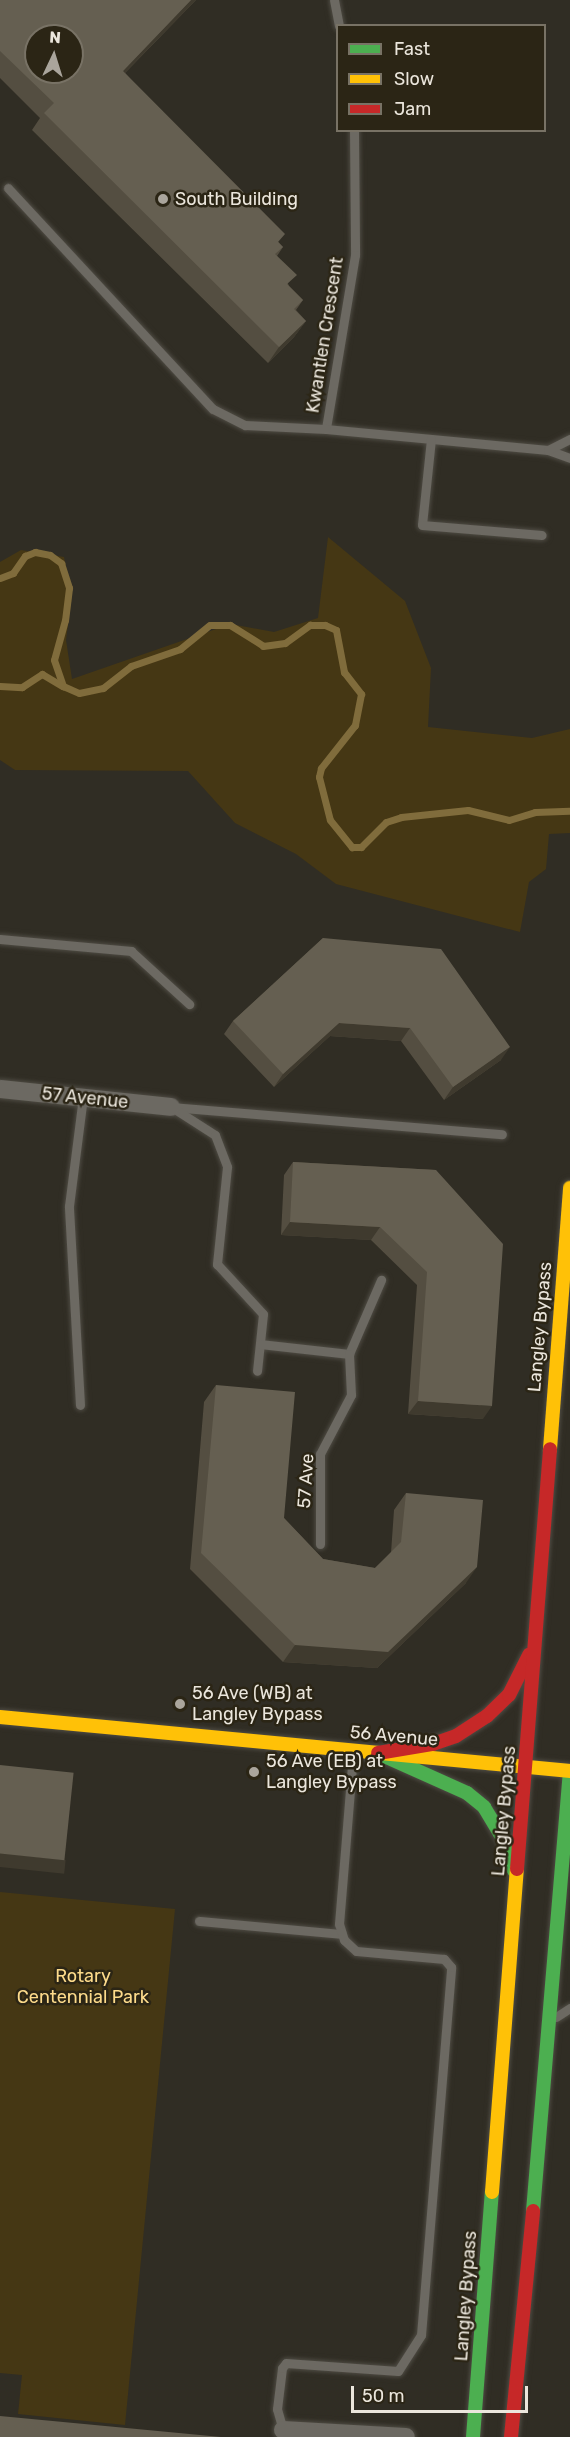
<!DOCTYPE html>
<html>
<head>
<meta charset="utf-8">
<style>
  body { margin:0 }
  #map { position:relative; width:570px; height:2437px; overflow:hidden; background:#302d24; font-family:Rubik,sans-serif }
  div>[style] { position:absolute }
  .green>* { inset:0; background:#453714 }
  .stream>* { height:7px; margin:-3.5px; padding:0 3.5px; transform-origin:3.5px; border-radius:3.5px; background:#806c3c }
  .roads { filter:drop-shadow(0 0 2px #4e4b43) drop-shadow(0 0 2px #4e4b43) }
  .lane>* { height:9px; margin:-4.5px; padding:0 4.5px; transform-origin:4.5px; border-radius:4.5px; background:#6c6962 }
  .street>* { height:18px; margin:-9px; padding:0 9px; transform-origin:9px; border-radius:9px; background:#6c6962 }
  .fast>* { height:14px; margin:-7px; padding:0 7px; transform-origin:7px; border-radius:7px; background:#4caf50 }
  .slow>* { height:14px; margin:-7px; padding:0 7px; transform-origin:7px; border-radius:7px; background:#ffc107 }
  .jam>* { height:14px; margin:-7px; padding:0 7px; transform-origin:7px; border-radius:7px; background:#c62828 }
  .wall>* { inset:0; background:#544e41 }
  .shaded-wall>* { inset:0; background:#3f3a2e; transform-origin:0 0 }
  .building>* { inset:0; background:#655f51; transform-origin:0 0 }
  .dots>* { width:16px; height:16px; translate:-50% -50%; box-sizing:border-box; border:3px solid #2b2515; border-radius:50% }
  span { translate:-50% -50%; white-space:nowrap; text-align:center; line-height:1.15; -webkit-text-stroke:5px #2b2515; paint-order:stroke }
  .poi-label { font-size:18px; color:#ebe6dc }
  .left { translate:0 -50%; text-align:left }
  .street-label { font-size:18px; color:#ebe6dc }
  .park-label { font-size:18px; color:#fddb8b }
  .legend { position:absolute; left:336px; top:24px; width:210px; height:108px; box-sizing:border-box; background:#2b2515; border:2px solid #787265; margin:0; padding:8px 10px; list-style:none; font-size:18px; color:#ebe6dc }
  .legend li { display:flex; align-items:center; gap:12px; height:30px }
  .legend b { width:30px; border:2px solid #787265 }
  .north { position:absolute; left:24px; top:24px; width:60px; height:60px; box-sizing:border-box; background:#2b2515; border:2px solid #787265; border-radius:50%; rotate:4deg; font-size:16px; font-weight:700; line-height:24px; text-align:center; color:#ebe6dc }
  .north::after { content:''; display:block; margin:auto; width:21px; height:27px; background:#aaa59c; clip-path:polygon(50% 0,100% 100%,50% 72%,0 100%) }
  .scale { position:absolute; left:351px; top:2386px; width:177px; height:27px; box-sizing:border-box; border:3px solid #ebe6dc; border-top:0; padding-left:8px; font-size:18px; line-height:21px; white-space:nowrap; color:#ebe6dc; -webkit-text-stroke:4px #2b2515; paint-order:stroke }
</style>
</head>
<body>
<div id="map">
  <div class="green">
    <div style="clip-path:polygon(328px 537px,405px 601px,431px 668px,428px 727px,532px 738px,570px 729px,570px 833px,549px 834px,546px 869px,529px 882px,520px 932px,336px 884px,296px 854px,235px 823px,188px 771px,15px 770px,0 760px,0 562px,21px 550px,64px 557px,72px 596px,66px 640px,72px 679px,216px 629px,236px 625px,274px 632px,318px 618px)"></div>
    <div style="clip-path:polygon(0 1892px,175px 1909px,125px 2425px,18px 2414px,22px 2375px,0 2373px)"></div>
  </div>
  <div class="stream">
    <div style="left:0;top:578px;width:14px;rotate:-21deg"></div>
    <div style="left:13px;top:573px;width:21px;rotate:-55deg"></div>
    <div style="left:25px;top:556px;width:11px;rotate:-22deg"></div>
    <div style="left:35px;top:552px;width:15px;rotate:11deg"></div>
    <div style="left:50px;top:555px;width:14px;rotate:36deg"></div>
    <div style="left:61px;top:563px;width:26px;rotate:72deg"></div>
    <div style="left:69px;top:588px;width:32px;rotate:97deg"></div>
    <div style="left:65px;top:620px;width:41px;rotate:105.4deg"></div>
    <div style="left:54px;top:660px;width:28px;rotate:71deg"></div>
    <div style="left:63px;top:686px;width:17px;rotate:24deg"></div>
    <div style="left:79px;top:693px;width:25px;rotate:-12deg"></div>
    <div style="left:103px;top:688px;width:36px;rotate:-38deg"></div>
    <div style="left:131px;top:666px;width:52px;rotate:-19.1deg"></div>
    <div style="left:180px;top:649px;width:38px;rotate:-39deg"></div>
    <div style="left:210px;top:625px;width:20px"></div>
    <div style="left:230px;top:625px;width:39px;rotate:32deg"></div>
    <div style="left:263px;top:646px;width:22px;rotate:-8deg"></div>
    <div style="left:285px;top:643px;width:31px;rotate:-36deg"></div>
    <div style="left:310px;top:625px;width:15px"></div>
    <div style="left:325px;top:625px;width:12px;rotate:24deg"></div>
    <div style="left:336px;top:630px;width:43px;rotate:79.2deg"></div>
    <div style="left:344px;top:672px;width:28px;rotate:52deg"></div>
    <div style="left:361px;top:694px;width:32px;rotate:101deg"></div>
    <div style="left:355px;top:725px;width:55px;rotate:128.3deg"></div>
    <div style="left:321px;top:768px;width:9px;rotate:103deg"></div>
    <div style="left:319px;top:777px;width:44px;rotate:75.7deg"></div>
    <div style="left:330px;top:820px;width:35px;rotate:51deg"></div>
    <div style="left:352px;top:847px;width:9px"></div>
    <div style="left:361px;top:847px;width:35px;rotate:-45deg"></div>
    <div style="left:386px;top:822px;width:16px;rotate:-18deg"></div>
    <div style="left:401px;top:817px;width:67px;rotate:-6deg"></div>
    <div style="left:468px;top:810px;width:42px;rotate:13.7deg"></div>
    <div style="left:509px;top:820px;width:27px;rotate:-17deg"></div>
    <div style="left:535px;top:812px;width:35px;rotate:-2deg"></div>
    <div style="left:0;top:686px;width:22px;rotate:3deg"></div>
    <div style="left:22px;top:687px;width:24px;rotate:-33deg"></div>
    <div style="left:42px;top:674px;width:23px;rotate:31deg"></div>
  </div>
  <div class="roads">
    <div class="lane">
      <div style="left:334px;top:0;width:26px;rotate:79deg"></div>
      <div style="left:354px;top:130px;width:125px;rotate:89.5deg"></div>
      <div style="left:355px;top:255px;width:176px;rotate:99.5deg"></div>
      <div style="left:326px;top:429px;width:223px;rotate:5.4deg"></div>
      <div style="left:548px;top:450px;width:23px;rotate:20deg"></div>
      <div style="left:8px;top:188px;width:301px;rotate:47.2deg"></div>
      <div style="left:213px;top:409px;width:36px;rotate:27deg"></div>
      <div style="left:245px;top:425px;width:81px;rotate:2.8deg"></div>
      <div style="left:431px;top:439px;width:86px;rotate:96deg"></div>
      <div style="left:422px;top:525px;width:120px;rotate:4.8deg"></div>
      <div style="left:548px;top:450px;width:25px;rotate:-27deg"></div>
      <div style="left:0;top:939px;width:132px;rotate:5.2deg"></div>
      <div style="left:131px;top:951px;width:79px;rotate:42.4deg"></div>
      <div style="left:171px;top:1107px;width:332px;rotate:4.7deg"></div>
      <div style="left:173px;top:1108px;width:50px;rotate:32.7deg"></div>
      <div style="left:215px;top:1135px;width:34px;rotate:69deg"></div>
      <div style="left:227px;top:1167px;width:98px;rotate:95.9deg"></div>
      <div style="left:217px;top:1264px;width:68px;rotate:47.4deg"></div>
      <div style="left:263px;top:1314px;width:57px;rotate:96deg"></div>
      <div style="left:260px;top:1344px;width:90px;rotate:6.4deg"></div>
      <div style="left:349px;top:1354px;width:81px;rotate:-66.6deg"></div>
      <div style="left:80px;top:1405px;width:199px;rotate:-93.2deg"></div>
      <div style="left:69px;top:1206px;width:110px;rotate:-82.7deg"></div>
      <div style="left:320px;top:1544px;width:90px;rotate:-90deg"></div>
      <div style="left:320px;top:1454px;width:67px;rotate:-62.3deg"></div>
      <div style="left:351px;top:1395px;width:41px;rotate:-92.8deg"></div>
      <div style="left:199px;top:1921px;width:143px;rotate:5.2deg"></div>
      <div style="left:556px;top:2017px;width:17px;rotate:-33deg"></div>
      <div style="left:283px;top:2430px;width:22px;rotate:-106deg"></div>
      <div style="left:277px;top:2409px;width:41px;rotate:-83deg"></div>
      <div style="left:282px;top:2368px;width:6px;rotate:-51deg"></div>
      <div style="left:286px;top:2363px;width:112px;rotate:4.1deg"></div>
      <div style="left:398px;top:2371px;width:43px;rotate:-57.4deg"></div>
      <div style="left:421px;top:2335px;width:369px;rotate:-85.3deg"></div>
      <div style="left:451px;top:1967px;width:11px;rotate:-131deg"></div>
      <div style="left:444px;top:1959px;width:88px;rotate:-174.8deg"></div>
      <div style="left:356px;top:1951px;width:16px;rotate:-137deg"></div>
      <div style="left:344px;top:1940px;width:17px;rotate:-107deg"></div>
      <div style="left:339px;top:1924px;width:173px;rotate:-85.3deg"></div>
    </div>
    <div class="street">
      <div style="left:0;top:1089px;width:172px;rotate:6deg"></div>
      <div style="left:283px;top:2430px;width:123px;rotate:3.3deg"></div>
    </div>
    <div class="fast">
      <div style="left:380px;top:1754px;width:95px;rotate:24.1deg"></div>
      <div style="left:467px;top:1793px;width:22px;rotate:39deg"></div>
      <div style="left:484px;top:1807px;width:39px;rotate:59deg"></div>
      <div style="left:504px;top:1840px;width:32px;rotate:72deg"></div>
      <div style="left:533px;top:2211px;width:441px;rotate:-85.2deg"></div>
      <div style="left:473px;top:2437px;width:246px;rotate:-85.6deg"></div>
    </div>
    <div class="slow">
      <div style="left:550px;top:1449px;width:262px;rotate:-85.6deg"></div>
      <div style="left:0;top:1717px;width:573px;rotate:5.41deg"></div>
      <div style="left:492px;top:2192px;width:324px;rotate:-85.6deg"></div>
    </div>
    <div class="jam">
      <div style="left:378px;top:1753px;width:56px;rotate:-9.3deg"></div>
      <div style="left:433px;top:1744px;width:24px;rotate:-19deg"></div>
      <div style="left:456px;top:1736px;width:37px;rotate:-33deg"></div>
      <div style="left:487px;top:1716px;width:30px;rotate:-44deg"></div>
      <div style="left:509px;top:1695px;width:45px;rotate:-63.4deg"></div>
      <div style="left:517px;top:1869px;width:421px;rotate:-85.5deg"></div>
      <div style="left:511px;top:2437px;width:227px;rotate:-84.4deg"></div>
    </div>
  </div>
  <div class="wall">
    <div style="clip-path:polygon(0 0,196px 0,125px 73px,283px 247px,277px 256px,289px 286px,303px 300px,296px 310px,306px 321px,294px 337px,268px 363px,32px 130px,40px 118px,0 78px)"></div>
    <div style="clip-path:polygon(323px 938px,501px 1060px,444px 1100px,401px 1041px,330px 1036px,274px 1087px,224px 1034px,233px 1021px)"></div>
    <div style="clip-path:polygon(293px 1162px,436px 1170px,483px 1419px,408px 1414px,417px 1285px,371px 1240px,281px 1235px,284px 1175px)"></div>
    <div style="clip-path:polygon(216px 1385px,284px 1518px,323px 1559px,375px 1568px,391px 1553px,394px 1510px,406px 1493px,466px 1583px,377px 1668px,283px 1662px,190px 1569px,204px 1402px)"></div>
  </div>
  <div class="shaded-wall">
    <div style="clip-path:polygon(191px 0,196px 0,111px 87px,123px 71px)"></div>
    <div style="clip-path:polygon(306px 321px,294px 337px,268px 363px,279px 347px)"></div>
    <div style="clip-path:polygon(339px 1023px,410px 1028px,401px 1041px,330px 1036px,274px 1087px,283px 1074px)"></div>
    <div style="clip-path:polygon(510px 1047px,501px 1060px,444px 1100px,453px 1087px)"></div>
    <div style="clip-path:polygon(290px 1222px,380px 1227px,371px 1240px,281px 1235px)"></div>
    <div style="clip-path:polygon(418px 1401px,492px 1406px,483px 1419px,408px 1414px)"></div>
    <div style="clip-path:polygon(477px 1567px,466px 1583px,377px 1668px,283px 1662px,295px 1645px)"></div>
    <div style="left:0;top:1853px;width:66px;height:14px;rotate:6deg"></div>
  </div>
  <div class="building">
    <div style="clip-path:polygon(evenodd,0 0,191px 0,123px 71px,285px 234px,278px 242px,283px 247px,275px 254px,297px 275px,287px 284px,303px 300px,294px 309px,306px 321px,279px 347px,44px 113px,54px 103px,0 51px,0 0,36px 36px,72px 36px,72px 72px,36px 72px,36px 36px)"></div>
    <div style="clip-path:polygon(323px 938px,441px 949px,510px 1047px,453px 1087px,410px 1028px,339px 1023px,283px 1074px,233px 1021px)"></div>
    <div style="clip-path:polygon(293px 1162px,436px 1170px,503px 1244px,492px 1406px,418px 1401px,427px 1272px,380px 1227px,290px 1222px)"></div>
    <div style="clip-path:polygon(216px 1385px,295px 1392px,284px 1518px,323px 1559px,375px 1568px,401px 1542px,406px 1493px,483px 1500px,477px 1567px,388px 1652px,295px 1645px,201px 1553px)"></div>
    <div style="left:0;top:1765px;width:74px;height:88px;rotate:6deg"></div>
    <div style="clip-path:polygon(0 2416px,221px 2437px,0 2437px)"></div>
  </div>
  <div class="dots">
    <div style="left:163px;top:199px;background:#aaa59c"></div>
    <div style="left:180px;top:1704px;background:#aaa59c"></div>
    <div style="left:254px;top:1772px;background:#aaa59c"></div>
  </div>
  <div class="poi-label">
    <span class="left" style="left:175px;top:199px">South Building</span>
    <span class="left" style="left:192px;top:1704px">56 Ave (WB) at<br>Langley Bypass</span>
    <span class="left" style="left:266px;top:1772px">56 Ave (EB) at<br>Langley Bypass</span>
  </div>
  <div class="street-label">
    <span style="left:325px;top:335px;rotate:-81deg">Kwantlen Crescent</span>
    <span style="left:85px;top:1098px;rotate:6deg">57 Avenue</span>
    <span style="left:540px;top:1327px;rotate:-85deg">Langley Bypass</span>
    <span style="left:306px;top:1481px;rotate:-86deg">57 Ave</span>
    <span style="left:394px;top:1736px;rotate:5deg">56 Avenue</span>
    <span style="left:504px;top:1811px;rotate:-85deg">Langley Bypass</span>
    <span style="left:466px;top:2296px;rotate:-86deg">Langley Bypass</span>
  </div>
  <div class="park-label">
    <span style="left:83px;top:1987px">Rotary<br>Centennial Park</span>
  </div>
  <ul class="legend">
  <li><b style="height:8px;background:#4caf50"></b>Fast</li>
  <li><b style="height:8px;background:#ffc107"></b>Slow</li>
  <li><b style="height:8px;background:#c62828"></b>Jam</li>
  </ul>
  <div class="north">N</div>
  <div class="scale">50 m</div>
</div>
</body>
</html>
